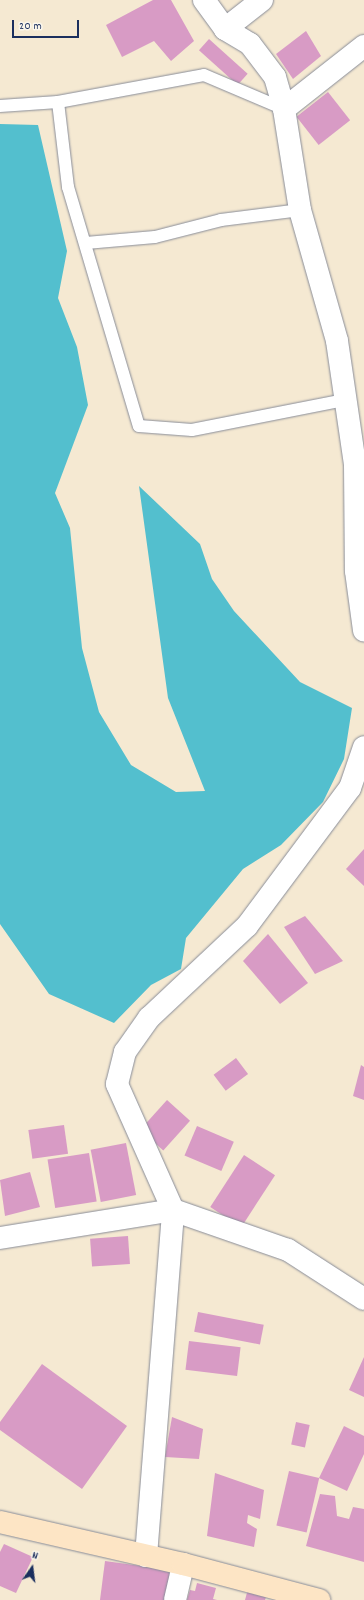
<!DOCTYPE html>
<html>
<head>
<meta charset="utf-8">
<style>
  body { margin:0 }
  #map { position:relative; width:364px; height:1600px; overflow:hidden; background:#f5e9d2; font-family:Dekko,sans-serif }
  div>[style] { position:absolute }
  .water>* { inset:0; background:#53bfce }
  .building>* { inset:0; background:#d89bc5; transform-origin:0 0 }
  .roads { filter:drop-shadow(0 0 1px #888c98) drop-shadow(0 0 1px #888c98) }
  .lane>* { height:12px; margin:-6px; padding:0 6px; transform-origin:6px; border-radius:6px; background:#fff }
  .street>* { height:22px; margin:-11px; padding:0 11px; transform-origin:11px; border-radius:11px; background:#fff }
  .secondary>* { height:22px; margin:-11px; padding:0 11px; transform-origin:11px; border-radius:11px; background:#fde5c5 }
  span { translate:-50% -50%; white-space:nowrap; text-align:center; line-height:1.15; -webkit-text-stroke:3px #fbf7ec; paint-order:stroke }
  .north { position:absolute; left:12px; top:1548px; width:40px; height:40px; -webkit-text-stroke:3px #fbf7ec; paint-order:stroke; rotate:14deg; font-size:11px; font-weight:700; line-height:16px; text-align:center; color:#1b2f5e }
  .north::after { content:''; display:block; margin:auto; width:14px; height:18px; background:#1b2f5e; clip-path:polygon(50% 0,100% 100%,50% 72%,0 100%) }
  .scale { position:absolute; left:12px; top:20px; width:67px; height:18px; box-sizing:border-box; border:2px solid #1b2f5e; border-top:0; padding-left:5px; font-size:12px; line-height:14px; white-space:nowrap; color:#1b2f5e; -webkit-text-stroke:3px #fbf7ec; paint-order:stroke }
</style>
</head>
<body>
<div id="map">
  <div class="water">
    <div style="clip-path:polygon(0 124px,38px 125px,67px 251px,58px 298px,77px 347px,88px 405px,55px 493px,70px 528px,82px 648px,99px 712px,131px 765px,176px 792px,205px 791px,168px 698px,139px 486px,200px 544px,212px 579px,234px 611px,300px 682px,352px 708px,344px 759px,323px 802px,281px 845px,243px 869px,186px 938px,181px 969px,151px 985px,114px 1023px,49px 994px,0 924px)"></div>
  </div>
  <div class="building">
    <div style="clip-path:polygon(153px 0,171px 0,194px 41px,171px 61px,154px 41px,122px 57px,106px 25px)"></div>
    <div style="clip-path:polygon(306px 31px,321px 56px,293px 79px,276px 54px)"></div>
    <div style="left:209px;top:39px;width:52px;height:15px;rotate:42deg"></div>
    <div style="left:328px;top:92px;width:36px;height:40px;rotate:52deg"></div>
    <div style="clip-path:polygon(364px 849px,364px 886px,346px 869px)"></div>
    <div style="clip-path:polygon(305px 916px,343px 961px,315px 974px,284px 927px)"></div>
    <div style="clip-path:polygon(268px 934px,308px 983px,280px 1004px,243px 961px)"></div>
    <div style="left:236px;top:1058px;width:20px;height:28px;rotate:53deg"></div>
    <div style="clip-path:polygon(361px 1065px,364px 1067px,364px 1100px,353px 1096px)"></div>
    <div style="left:167px;top:1100px;width:31px;height:40px;rotate:42deg"></div>
    <div style="left:64px;top:1125px;width:29px;height:36px;rotate:82deg"></div>
    <div style="left:197px;top:1126px;width:40px;height:32px;rotate:23deg"></div>
    <div style="left:126px;top:1143px;width:53px;height:36px;rotate:79deg"></div>
    <div style="left:89px;top:1153px;width:49px;height:42px;rotate:81deg"></div>
    <div style="left:244px;top:1155px;width:37px;height:62px;rotate:33deg"></div>
    <div style="clip-path:polygon(30px 1172px,40px 1207px,5px 1216px,0 1180px)"></div>
    <div style="left:128px;top:1236px;width:28px;height:38px;rotate:86deg"></div>
    <div style="left:198px;top:1312px;width:67px;height:20px;rotate:11deg"></div>
    <div style="left:189px;top:1341px;width:52px;height:29px;rotate:7deg"></div>
    <div style="clip-path:polygon(364px 1357px,364px 1397px,349px 1390px)"></div>
    <div style="clip-path:polygon(42px 1364px,127px 1426px,82px 1489px,0 1430px,0 1422px)"></div>
    <div style="clip-path:polygon(172px 1417px,203px 1429px,199px 1459px,165px 1457px)"></div>
    <div style="left:296px;top:1422px;width:14px;height:23px;rotate:12deg"></div>
    <div style="clip-path:polygon(344px 1426px,364px 1436px,364px 1454px,347px 1491px,319px 1478px)"></div>
    <div style="left:289px;top:1471px;width:31px;height:56px;rotate:13deg"></div>
    <div style="clip-path:polygon(215px 1473px,264px 1490px,260px 1519px,248px 1515px,247px 1523px,257px 1529px,254px 1547px,207px 1536px)"></div>
    <div style="clip-path:polygon(320px 1494px,335px 1496px,337px 1516px,349px 1519px,353px 1507px,364px 1509px,364px 1562px,306px 1546px)"></div>
    <div style="clip-path:polygon(4px 1544px,33px 1557px,16px 1593px,0 1586px,0 1552px)"></div>
    <div style="clip-path:polygon(105px 1561px,177px 1571px,173px 1600px,100px 1600px)"></div>
    <div style="clip-path:polygon(197px 1583px,216px 1588px,213px 1599px,217px 1600px,187px 1600px,190px 1590px,195px 1591px)"></div>
    <div style="clip-path:polygon(248px 1589px,267px 1594px,265px 1600px,245px 1600px)"></div>
  </div>
  <div class="roads">
    <div class="lane">
      <div style="left:58px;top:102px;width:86px;rotate:83.3deg"></div>
      <div style="left:68px;top:187px;width:249px;rotate:73.5deg"></div>
      <div style="left:139px;top:426px;width:53px;rotate:4.3deg"></div>
      <div style="left:192px;top:430px;width:156px;rotate:-11.1deg"></div>
      <div style="left:0;top:106px;width:58px;rotate:-3.9deg"></div>
      <div style="left:58px;top:102px;width:148px;rotate:-10.5deg"></div>
      <div style="left:204px;top:75px;width:87px;rotate:23deg"></div>
      <div style="left:86px;top:243px;width:69px;rotate:-5deg"></div>
      <div style="left:155px;top:237px;width:68px;rotate:-14.4deg"></div>
      <div style="left:221px;top:220px;width:80px;rotate:-7.2deg"></div>
    </div>
    <div class="street">
      <div style="left:204px;top:0;width:36px;rotate:54deg"></div>
      <div style="left:225px;top:29px;width:29px;rotate:31deg"></div>
      <div style="left:250px;top:44px;width:41px;rotate:52.9deg"></div>
      <div style="left:275px;top:77px;width:33px;rotate:74deg"></div>
      <div style="left:284px;top:109px;width:102px;rotate:81deg"></div>
      <div style="left:300px;top:210px;width:136px;rotate:74.2deg"></div>
      <div style="left:337px;top:341px;width:125px;rotate:81.7deg"></div>
      <div style="left:355px;top:465px;width:106px;rotate:89.5deg"></div>
      <div style="left:356px;top:571px;width:60px;rotate:82.3deg"></div>
      <div style="left:225px;top:29px;width:47px;rotate:-38.1deg"></div>
      <div style="left:284px;top:109px;width:102px;rotate:-38.2deg"></div>
      <div style="left:0;top:1238px;width:175px;rotate:-9.2deg"></div>
      <div style="left:173px;top:1210px;width:122px;rotate:19.2deg"></div>
      <div style="left:288px;top:1250px;width:90px;rotate:32.8deg"></div>
      <div style="left:146px;top:1556px;width:347px;rotate:-85.5deg"></div>
      <div style="left:173px;top:1210px;width:138px;rotate:-114deg"></div>
      <div style="left:117px;top:1084px;width:33px;rotate:-76deg"></div>
      <div style="left:125px;top:1052px;width:42px;rotate:-54.8deg"></div>
      <div style="left:149px;top:1018px;width:134px;rotate:-43.2deg"></div>
      <div style="left:247px;top:926px;width:172px;rotate:-53.3deg"></div>
      <div style="left:350px;top:788px;width:43px;rotate:-71.1deg"></div>
      <div style="left:175px;top:1600px;width:37px;rotate:-77deg"></div>
    </div>
    <div class="secondary">
      <div style="left:0;top:1522px;width:188px;rotate:12.9deg"></div>
      <div style="left:183px;top:1564px;width:141px;rotate:14.8deg"></div>
    </div>
  </div>
  <div class="north">N</div>
  <div class="scale">20 m</div>
</div>
</body>
</html>
